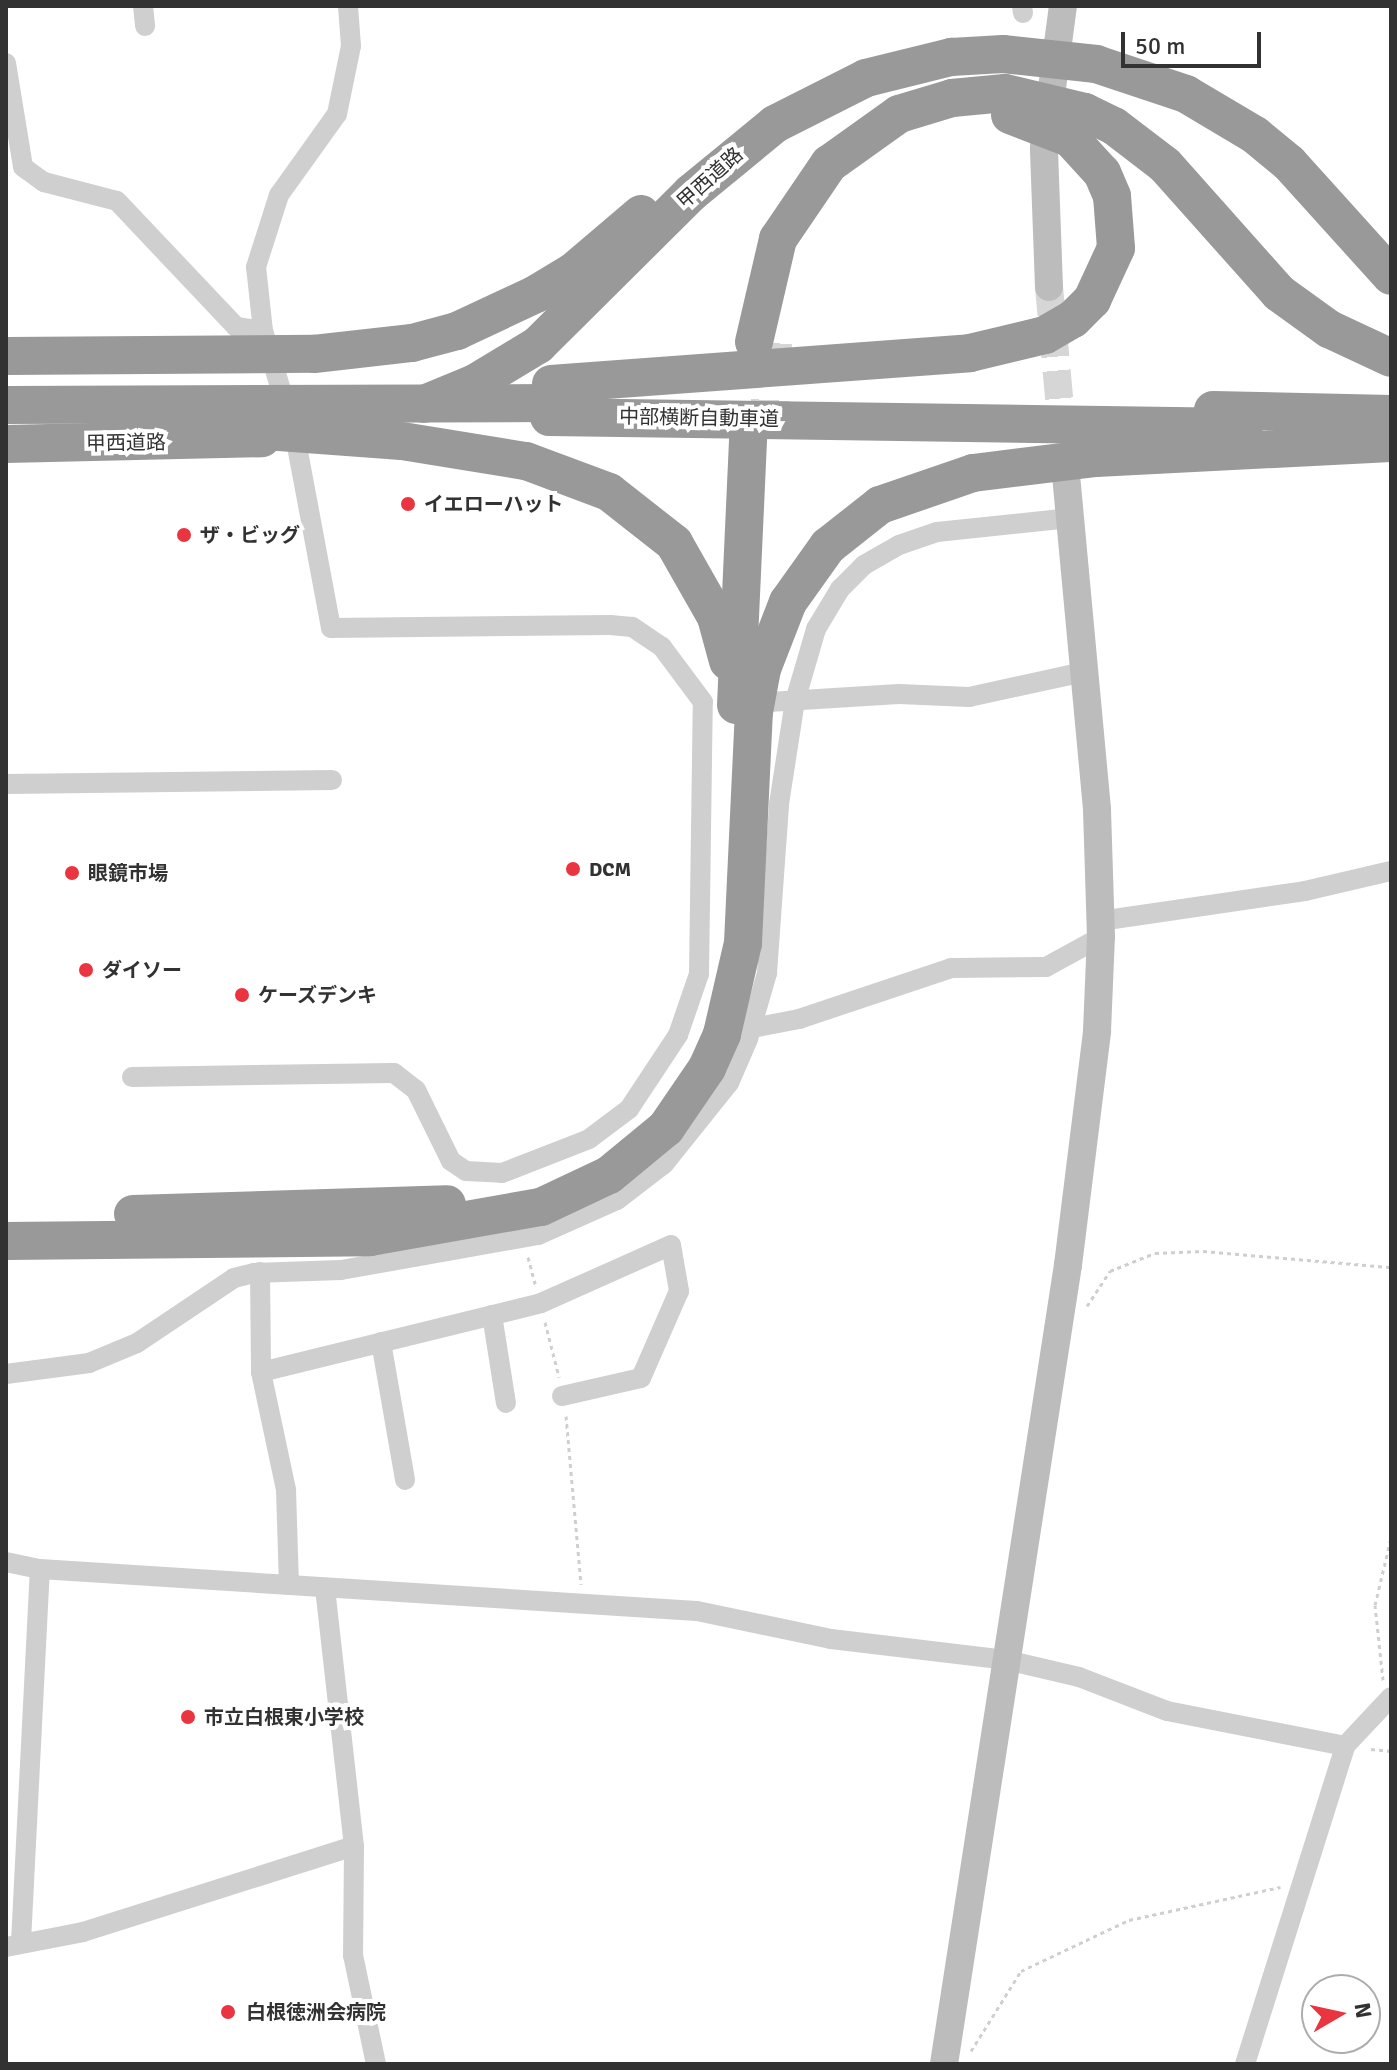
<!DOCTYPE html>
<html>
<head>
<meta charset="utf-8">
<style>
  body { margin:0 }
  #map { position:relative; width:1397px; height:2070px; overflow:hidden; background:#fff; font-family:Signika,"Noto Sans JP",sans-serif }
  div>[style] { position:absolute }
  .secondary-tunnel>* { height:28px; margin-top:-14px; transform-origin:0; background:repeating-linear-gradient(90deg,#d6d6d6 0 28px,transparent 0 42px) }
  .highway-tunnel>* { height:38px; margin-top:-19px; transform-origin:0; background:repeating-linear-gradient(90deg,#d6d6d6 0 38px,transparent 0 57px) }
  .path>* { height:3px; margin-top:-1.5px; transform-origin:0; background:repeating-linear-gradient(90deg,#cfcfcf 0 4px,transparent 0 8px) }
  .street>* { height:20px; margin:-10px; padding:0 10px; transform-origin:10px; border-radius:10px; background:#cfcfcf }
  .secondary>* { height:28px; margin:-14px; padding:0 14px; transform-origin:14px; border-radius:14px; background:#bcbcbc }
  .highway>* { height:38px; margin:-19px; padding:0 19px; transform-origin:19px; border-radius:19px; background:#999 }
  .highway-bridge>* { height:38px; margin:-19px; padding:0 19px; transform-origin:19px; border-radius:19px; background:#999 }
  .dots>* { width:22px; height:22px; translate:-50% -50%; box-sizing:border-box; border:4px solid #fff; border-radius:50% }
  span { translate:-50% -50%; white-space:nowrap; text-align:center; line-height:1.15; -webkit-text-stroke:8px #fff; paint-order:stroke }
  .street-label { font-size:20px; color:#323232 }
  .poi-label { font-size:20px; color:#323232; font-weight:700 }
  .left { translate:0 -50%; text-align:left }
  .frame { position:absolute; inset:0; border:8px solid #323232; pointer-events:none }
  .north { position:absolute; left:1301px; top:1974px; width:80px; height:80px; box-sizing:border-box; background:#fff; border:2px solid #adadad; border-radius:50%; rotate:81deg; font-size:22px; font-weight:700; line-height:32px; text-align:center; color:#323232 }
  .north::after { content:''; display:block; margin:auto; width:28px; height:36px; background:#ea3440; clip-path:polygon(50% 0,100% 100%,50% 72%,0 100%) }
  .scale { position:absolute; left:1121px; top:32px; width:140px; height:36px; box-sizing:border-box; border:4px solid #323232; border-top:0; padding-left:10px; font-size:24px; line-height:28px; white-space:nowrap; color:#323232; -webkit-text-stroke:6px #fff; paint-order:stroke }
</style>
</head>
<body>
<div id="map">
  <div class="secondary-tunnel">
    <div style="left:1049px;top:287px;width:156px;rotate:84.8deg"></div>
  </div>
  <div class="highway-tunnel">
    <div style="left:768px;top:438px;width:96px;rotate:-87deg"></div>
  </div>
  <div class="path">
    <div style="left:528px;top:1257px;width:28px;rotate:75deg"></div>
    <div style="left:1087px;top:1306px;width:42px;rotate:-56.7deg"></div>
    <div style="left:1110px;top:1271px;width:48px;rotate:-21.8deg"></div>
    <div style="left:1155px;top:1253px;width:48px;rotate:-2.4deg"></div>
    <div style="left:1203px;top:1251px;width:189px;rotate:4.9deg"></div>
    <div style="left:545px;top:1322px;width:57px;rotate:75.7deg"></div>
    <div style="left:566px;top:1416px;width:169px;rotate:84.9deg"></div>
    <div style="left:1383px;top:1680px;width:75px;rotate:-96.1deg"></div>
    <div style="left:1375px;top:1605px;width:69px;rotate:-76.6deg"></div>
    <div style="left:1371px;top:1749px;width:20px;rotate:6deg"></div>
    <div style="left:971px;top:2051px;width:94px;rotate:-58deg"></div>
    <div style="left:1021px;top:1971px;width:119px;rotate:-25.3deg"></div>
    <div style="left:1129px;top:1920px;width:155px;rotate:-12.3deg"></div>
  </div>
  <div class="street">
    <div style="left:143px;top:6px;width:20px;rotate:84deg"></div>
    <div style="left:1022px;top:6px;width:7px;rotate:82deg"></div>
    <div style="left:6px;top:63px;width:105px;rotate:80.7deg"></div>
    <div style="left:23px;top:167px;width:26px;rotate:36deg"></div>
    <div style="left:44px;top:182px;width:75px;rotate:14.6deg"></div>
    <div style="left:117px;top:201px;width:173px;rotate:46.6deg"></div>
    <div style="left:236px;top:327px;width:27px;rotate:8deg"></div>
    <div style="left:769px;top:702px;width:130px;rotate:-3.5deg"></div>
    <div style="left:899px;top:694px;width:70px;rotate:2.5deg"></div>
    <div style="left:969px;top:697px;width:118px;rotate:-12.3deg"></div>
    <div style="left:6px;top:784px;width:326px;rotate:-0.7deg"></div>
    <div style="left:1100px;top:921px;width:207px;rotate:-8.3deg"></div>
    <div style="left:1305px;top:891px;width:88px;rotate:-13.1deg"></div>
    <div style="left:752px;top:1028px;width:48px;rotate:-10.8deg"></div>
    <div style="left:799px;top:1019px;width:160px;rotate:-18.5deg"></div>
    <div style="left:951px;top:968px;width:95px;rotate:-0.6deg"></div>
    <div style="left:1046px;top:967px;width:63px;rotate:-28.6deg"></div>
    <div style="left:132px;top:1077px;width:262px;rotate:-0.9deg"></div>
    <div style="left:394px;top:1073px;width:28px;rotate:38deg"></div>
    <div style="left:416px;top:1090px;width:79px;rotate:63.8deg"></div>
    <div style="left:451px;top:1161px;width:18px;rotate:34deg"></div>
    <div style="left:466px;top:1171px;width:36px;rotate:3deg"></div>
    <div style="left:502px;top:1173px;width:93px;rotate:-21.3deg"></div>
    <div style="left:589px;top:1139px;width:50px;rotate:-36.9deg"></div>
    <div style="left:629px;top:1109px;width:89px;rotate:-56.5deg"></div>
    <div style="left:678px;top:1035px;width:65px;rotate:-71deg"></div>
    <div style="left:699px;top:974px;width:272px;rotate:-89.2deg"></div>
    <div style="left:703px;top:702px;width:69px;rotate:-126.7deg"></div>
    <div style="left:662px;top:647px;width:36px;rotate:-146deg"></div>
    <div style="left:632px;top:627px;width:22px;rotate:-175deg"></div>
    <div style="left:610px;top:625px;width:279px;rotate:179.4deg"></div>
    <div style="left:331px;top:628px;width:195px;rotate:-100.6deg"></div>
    <div style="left:295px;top:436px;width:110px;rotate:-106.9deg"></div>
    <div style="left:263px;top:331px;width:64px;rotate:-96.2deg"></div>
    <div style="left:256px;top:267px;width:76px;rotate:-72.3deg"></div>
    <div style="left:279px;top:195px;width:100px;rotate:-54.4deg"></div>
    <div style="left:337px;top:114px;width:69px;rotate:-78.4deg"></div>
    <div style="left:351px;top:46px;width:40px;rotate:-94.3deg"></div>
    <div style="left:260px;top:1272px;width:100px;rotate:89.4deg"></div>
    <div style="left:261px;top:1372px;width:121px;rotate:78deg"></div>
    <div style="left:286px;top:1490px;width:95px;rotate:88.2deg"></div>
    <div style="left:492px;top:1315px;width:89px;rotate:81deg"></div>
    <div style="left:381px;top:1342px;width:140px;rotate:80.1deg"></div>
    <div style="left:261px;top:1372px;width:288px;rotate:-13.8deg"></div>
    <div style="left:541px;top:1303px;width:142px;rotate:-24deg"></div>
    <div style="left:671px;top:1245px;width:47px;rotate:80.1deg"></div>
    <div style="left:679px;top:1291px;width:95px;rotate:113.6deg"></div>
    <div style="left:641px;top:1378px;width:81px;rotate:167.2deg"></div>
    <div style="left:6px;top:1374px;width:84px;rotate:-7.5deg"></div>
    <div style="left:89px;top:1363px;width:52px;rotate:-22.6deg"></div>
    <div style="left:137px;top:1343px;width:117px;rotate:-33.8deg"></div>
    <div style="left:234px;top:1278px;width:21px;rotate:-14deg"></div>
    <div style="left:254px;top:1273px;width:87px;rotate:-2deg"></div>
    <div style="left:341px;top:1270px;width:200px;rotate:-10.1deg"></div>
    <div style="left:538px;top:1235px;width:86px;rotate:-23.9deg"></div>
    <div style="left:617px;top:1200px;width:59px;rotate:-37.5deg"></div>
    <div style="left:664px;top:1164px;width:104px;rotate:-51.3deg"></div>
    <div style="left:729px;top:1083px;width:48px;rotate:-66.6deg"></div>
    <div style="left:748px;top:1039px;width:69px;rotate:-73.9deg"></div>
    <div style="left:767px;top:973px;width:169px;rotate:-85.9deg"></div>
    <div style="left:779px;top:804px;width:104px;rotate:-81.2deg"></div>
    <div style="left:795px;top:701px;width:75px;rotate:-73.7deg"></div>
    <div style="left:816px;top:629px;width:47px;rotate:-59deg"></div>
    <div style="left:840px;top:589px;width:34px;rotate:-45deg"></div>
    <div style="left:864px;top:565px;width:40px;rotate:-29.7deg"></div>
    <div style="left:899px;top:545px;width:40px;rotate:-18.9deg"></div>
    <div style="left:937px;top:532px;width:134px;rotate:-6deg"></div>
    <div style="left:6px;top:1562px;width:35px;rotate:12deg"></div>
    <div style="left:40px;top:1569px;width:658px;rotate:3.66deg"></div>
    <div style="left:697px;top:1611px;width:137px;rotate:11.8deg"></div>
    <div style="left:831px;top:1639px;width:176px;rotate:6.8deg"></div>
    <div style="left:1006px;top:1660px;width:75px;rotate:13.1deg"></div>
    <div style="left:1079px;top:1677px;width:94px;rotate:21.1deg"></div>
    <div style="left:1167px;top:1711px;width:181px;rotate:11.1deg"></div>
    <div style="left:325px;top:1588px;width:260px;rotate:83.6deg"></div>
    <div style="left:354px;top:1846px;width:109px;rotate:90.5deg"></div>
    <div style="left:353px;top:1955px;width:111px;rotate:78.1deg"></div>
    <div style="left:21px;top:1942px;width:373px;rotate:-87.1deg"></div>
    <div style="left:6px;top:1947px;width:78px;rotate:-11deg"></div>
    <div style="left:83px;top:1932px;width:284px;rotate:-17.6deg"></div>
    <div style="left:1245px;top:2064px;width:333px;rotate:-72.5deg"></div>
    <div style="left:1345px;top:1746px;width:67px;rotate:-46.8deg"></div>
  </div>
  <div class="secondary">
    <div style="left:1049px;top:287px;width:139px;rotate:-92.1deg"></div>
    <div style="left:1044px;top:148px;width:143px;rotate:-82.4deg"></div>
    <div style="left:944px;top:2064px;width:809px;rotate:-81.18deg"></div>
    <div style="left:1068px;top:1265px;width:236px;rotate:-82.9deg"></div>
    <div style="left:1097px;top:1031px;width:94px;rotate:-87.6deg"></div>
    <div style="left:1101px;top:937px;width:128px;rotate:-91.8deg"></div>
    <div style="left:1097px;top:809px;width:336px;rotate:-95.3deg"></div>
  </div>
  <div class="highway">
    <div style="left:1085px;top:112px;width:32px;rotate:26deg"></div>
    <div style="left:1114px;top:126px;width:64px;rotate:37.4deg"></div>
    <div style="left:1165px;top:165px;width:171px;rotate:48.3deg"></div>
    <div style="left:1279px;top:293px;width:62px;rotate:35.8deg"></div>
    <div style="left:1329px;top:329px;width:68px;rotate:25.1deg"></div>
    <div style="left:754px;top:342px;width:106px;rotate:-76.9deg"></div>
    <div style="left:778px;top:239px;width:91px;rotate:-55.8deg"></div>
    <div style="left:829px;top:164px;width:86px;rotate:-35.5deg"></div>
    <div style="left:899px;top:114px;width:55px;rotate:-16.8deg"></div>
    <div style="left:952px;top:98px;width:53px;rotate:-5.4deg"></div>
    <div style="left:6px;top:356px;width:308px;rotate:-0.4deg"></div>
    <div style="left:314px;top:354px;width:99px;rotate:-6.4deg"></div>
    <div style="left:412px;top:343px;width:47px;rotate:-14.9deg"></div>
    <div style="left:457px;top:331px;width:87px;rotate:-25.1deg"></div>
    <div style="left:536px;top:294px;width:44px;rotate:-31.2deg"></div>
    <div style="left:574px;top:271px;width:88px;rotate:-40.4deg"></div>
    <div style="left:551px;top:384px;width:420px;rotate:-4.2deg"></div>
    <div style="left:970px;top:353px;width:77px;rotate:-13.5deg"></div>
    <div style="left:1045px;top:335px;width:32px;rotate:-30deg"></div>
    <div style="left:1073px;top:319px;width:27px;rotate:-45deg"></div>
    <div style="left:1092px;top:300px;width:57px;rotate:-65.2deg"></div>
    <div style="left:1116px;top:248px;width:52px;rotate:-94.4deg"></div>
    <div style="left:1112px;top:196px;width:25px;rotate:-113deg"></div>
    <div style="left:1102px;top:173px;width:47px;rotate:-132.4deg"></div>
    <div style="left:424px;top:404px;width:55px;rotate:-22.4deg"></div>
    <div style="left:475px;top:383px;width:74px;rotate:-31.1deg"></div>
    <div style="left:538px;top:345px;width:216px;rotate:-44.8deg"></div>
    <div style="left:691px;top:193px;width:109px;rotate:-39.4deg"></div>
    <div style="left:775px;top:124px;width:102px;rotate:-26.8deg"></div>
    <div style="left:866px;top:78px;width:88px;rotate:-13.9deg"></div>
    <div style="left:951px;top:57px;width:52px;rotate:-3.3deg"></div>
    <div style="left:1003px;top:54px;width:94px;rotate:6.1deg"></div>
    <div style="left:1096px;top:64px;width:95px;rotate:18.4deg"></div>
    <div style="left:1186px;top:94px;width:80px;rotate:30.7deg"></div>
    <div style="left:1255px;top:135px;width:44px;rotate:39.5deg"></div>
    <div style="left:1289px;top:163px;width:152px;rotate:47.9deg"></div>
    <div style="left:1213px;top:410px;width:178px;rotate:1.3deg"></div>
    <div style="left:549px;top:417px;width:695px;rotate:0.82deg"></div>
    <div style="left:6px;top:444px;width:256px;rotate:-1.3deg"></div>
    <div style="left:526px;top:461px;width:89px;rotate:20.5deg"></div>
    <div style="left:609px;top:492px;width:83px;rotate:38.1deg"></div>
    <div style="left:674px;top:543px;width:85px;rotate:60.4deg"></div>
    <div style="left:716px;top:617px;width:46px;rotate:74.7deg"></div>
    <div style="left:736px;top:705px;width:267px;rotate:-87.4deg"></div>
    <div style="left:133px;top:1214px;width:314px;rotate:-1.8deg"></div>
    <div style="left:6px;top:1241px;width:364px;rotate:-0.6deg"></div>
    <div style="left:370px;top:1237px;width:174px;rotate:-10deg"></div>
    <div style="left:541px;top:1207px;width:75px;rotate:-25.2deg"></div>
    <div style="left:609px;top:1175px;width:74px;rotate:-39.5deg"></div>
    <div style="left:666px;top:1128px;width:73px;rotate:-55.7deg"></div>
    <div style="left:707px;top:1068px;width:37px;rotate:-66deg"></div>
    <div style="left:722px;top:1034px;width:93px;rotate:-77deg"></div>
    <div style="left:743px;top:943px;width:231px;rotate:-87.3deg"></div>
    <div style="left:754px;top:712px;width:44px;rotate:-79.5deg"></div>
    <div style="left:762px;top:669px;width:72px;rotate:-68.8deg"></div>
    <div style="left:788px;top:602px;width:69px;rotate:-54.5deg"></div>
    <div style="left:828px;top:546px;width:66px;rotate:-38.3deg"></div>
    <div style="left:880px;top:505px;width:98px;rotate:-19deg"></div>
    <div style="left:973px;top:473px;width:124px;rotate:-7deg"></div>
    <div style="left:1096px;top:458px;width:295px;rotate:-2.9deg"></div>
  </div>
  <div class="highway-bridge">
    <div style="left:1005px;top:93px;width:82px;rotate:13.4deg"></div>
    <div style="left:1010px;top:115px;width:64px;rotate:21deg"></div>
    <div style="left:6px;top:405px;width:544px;rotate:-0.21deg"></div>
    <div style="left:223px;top:428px;width:179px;rotate:4.2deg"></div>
    <div style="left:402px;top:441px;width:126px;rotate:9.2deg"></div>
  </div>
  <div class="dots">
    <div style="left:408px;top:504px;background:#ea3440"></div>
    <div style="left:184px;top:535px;background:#ea3440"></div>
    <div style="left:573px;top:869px;background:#ea3440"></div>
    <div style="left:72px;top:873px;background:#ea3440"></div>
    <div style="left:86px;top:970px;background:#ea3440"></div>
    <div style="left:242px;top:995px;background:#ea3440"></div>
    <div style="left:188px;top:1717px;background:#ea3440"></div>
    <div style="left:228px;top:2012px;background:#ea3440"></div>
  </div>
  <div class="street-label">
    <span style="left:710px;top:178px;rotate:-42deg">甲西道路</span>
    <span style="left:699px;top:418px;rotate:1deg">中部横断自動車道</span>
    <span style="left:126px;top:443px;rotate:-1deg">甲西道路</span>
  </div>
  <div class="poi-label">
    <span class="left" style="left:424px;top:504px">イエローハット</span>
    <span class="left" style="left:200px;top:535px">ザ・ビッグ</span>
    <span class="left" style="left:589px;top:869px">DCM</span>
    <span class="left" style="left:88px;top:873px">眼鏡市場</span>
    <span class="left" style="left:102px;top:970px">ダイソー</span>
    <span class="left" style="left:258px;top:995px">ケーズデンキ</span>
    <span class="left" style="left:204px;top:1717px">市立白根東小学校</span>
    <span class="left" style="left:246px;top:2012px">白根徳洲会病院</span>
  </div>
  <div class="frame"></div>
  <div class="north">N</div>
  <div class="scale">50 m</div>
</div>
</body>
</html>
